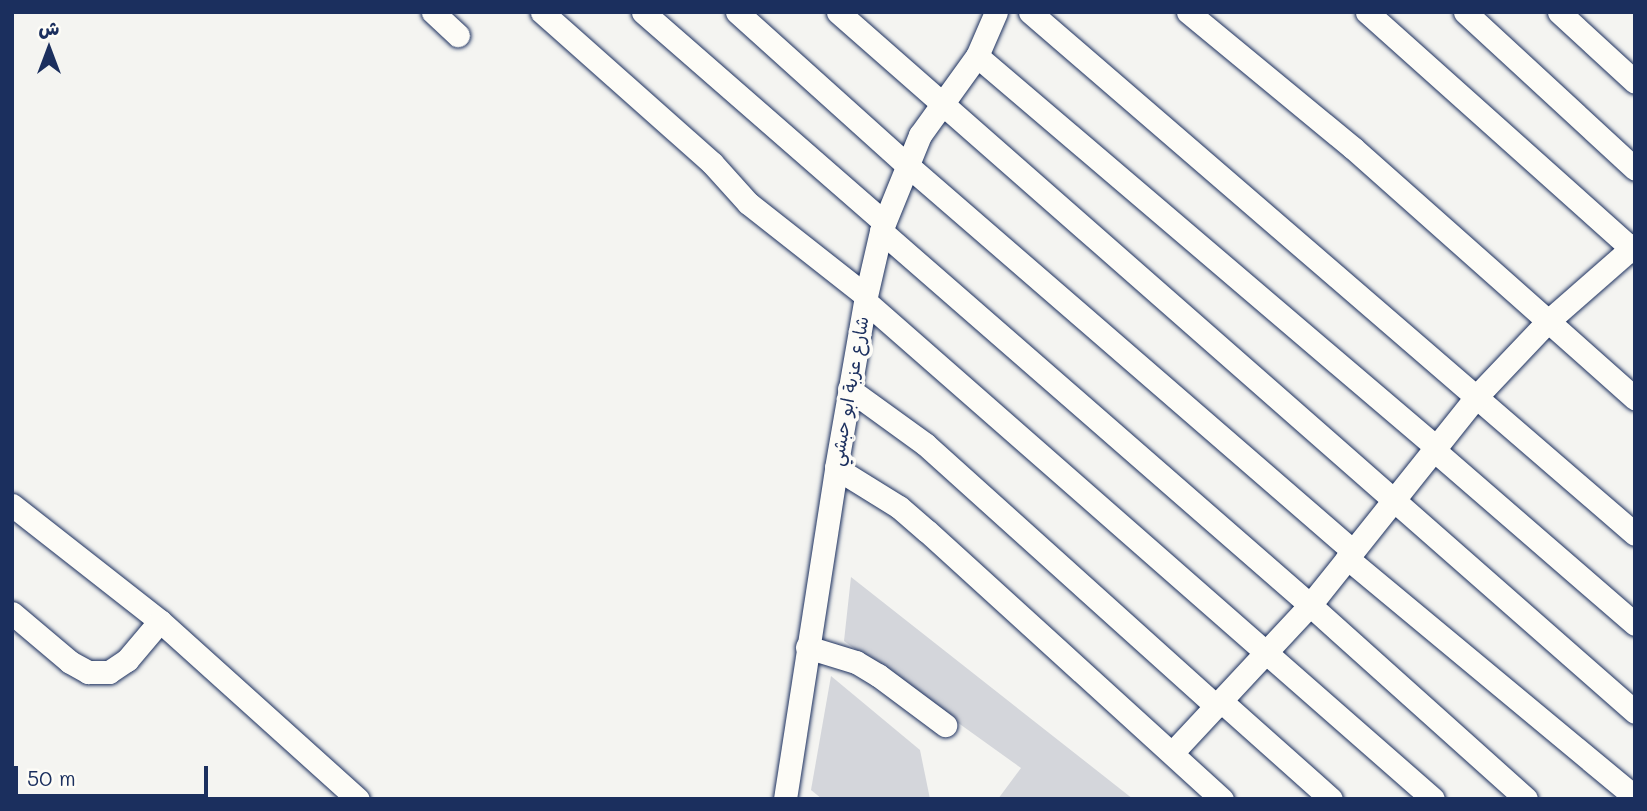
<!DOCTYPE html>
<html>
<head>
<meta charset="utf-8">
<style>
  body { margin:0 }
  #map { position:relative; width:1647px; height:811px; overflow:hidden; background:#f4f4f1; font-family:Mali,"Playpen Sans Arabic",sans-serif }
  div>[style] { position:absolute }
  .green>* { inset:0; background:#d4d6db }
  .roads { filter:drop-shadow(0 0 2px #1b2f5e) drop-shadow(0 0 2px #1b2f5e) }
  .minor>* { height:23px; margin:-11.5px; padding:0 11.5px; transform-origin:11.5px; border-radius:11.5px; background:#fdfcf7 }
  span { translate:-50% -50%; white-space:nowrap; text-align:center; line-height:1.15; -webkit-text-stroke:7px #fdfcf7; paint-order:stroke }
  .street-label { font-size:18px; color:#1b2f5e }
  .frame { position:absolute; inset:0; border:14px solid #1b2f5e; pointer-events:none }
  .north { position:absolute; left:14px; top:14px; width:70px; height:70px; -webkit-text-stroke:5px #fdfcf7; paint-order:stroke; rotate:0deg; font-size:19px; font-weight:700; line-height:28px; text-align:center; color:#1b2f5e }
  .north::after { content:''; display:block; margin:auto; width:24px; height:32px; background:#1b2f5e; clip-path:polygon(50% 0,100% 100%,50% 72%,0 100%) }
  .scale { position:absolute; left:14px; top:766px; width:194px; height:32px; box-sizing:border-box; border:4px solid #1b2f5e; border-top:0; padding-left:9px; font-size:21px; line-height:24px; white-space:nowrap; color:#1b2f5e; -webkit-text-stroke:5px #fdfcf7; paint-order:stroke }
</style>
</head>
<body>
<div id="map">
  <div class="green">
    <div style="clip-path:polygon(851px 577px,1133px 799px,998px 799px,1021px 768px,844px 641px)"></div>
    <div style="clip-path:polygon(831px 676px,920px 750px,930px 799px,822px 799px,811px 790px)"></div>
  </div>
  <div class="roads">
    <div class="minor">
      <div style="left:433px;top:12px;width:34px;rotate:43deg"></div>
      <div style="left:542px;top:12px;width:227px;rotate:41.6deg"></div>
      <div style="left:712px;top:163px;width:54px;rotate:48deg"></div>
      <div style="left:748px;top:203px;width:150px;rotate:38.2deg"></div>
      <div style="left:643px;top:12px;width:320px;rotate:41.1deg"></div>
      <div style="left:737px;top:12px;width:227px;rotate:42deg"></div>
      <div style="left:906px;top:164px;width:591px;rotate:40.89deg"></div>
      <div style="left:838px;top:12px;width:1061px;rotate:41.29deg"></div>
      <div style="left:1030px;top:12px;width:799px;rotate:40.79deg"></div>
      <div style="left:1188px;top:12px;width:214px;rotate:39.5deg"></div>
      <div style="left:1353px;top:148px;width:377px;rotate:41.6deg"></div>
      <div style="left:1367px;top:12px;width:360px;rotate:41.8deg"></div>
      <div style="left:1465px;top:12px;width:231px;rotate:42.7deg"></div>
      <div style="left:1559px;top:12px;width:103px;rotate:42.6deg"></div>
      <div style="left:977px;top:56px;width:603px;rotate:40.43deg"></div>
      <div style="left:881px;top:231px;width:569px;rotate:41.08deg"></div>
      <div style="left:1310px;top:605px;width:290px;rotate:41.9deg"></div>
      <div style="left:865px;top:301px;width:755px;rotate:41.24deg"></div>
      <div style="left:849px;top:389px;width:94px;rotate:35.9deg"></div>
      <div style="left:925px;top:444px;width:392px;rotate:42deg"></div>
      <div style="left:1434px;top:450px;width:266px;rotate:40.9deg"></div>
      <div style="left:836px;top:468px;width:74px;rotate:31.8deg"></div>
      <div style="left:899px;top:507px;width:37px;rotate:41deg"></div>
      <div style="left:927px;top:531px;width:399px;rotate:42.3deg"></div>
      <div style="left:12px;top:505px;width:188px;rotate:38.1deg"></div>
      <div style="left:160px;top:621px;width:266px;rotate:42deg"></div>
      <div style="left:1347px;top:558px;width:374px;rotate:39.7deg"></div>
      <div style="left:12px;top:613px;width:76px;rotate:40.2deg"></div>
      <div style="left:70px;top:662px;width:21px;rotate:29deg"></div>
      <div style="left:88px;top:672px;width:21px"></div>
      <div style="left:109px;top:672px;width:22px;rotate:-34deg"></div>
      <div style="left:127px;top:660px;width:51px;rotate:-49.8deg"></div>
      <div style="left:807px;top:647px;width:51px;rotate:17deg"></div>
      <div style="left:856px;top:662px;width:26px;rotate:31deg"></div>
      <div style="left:878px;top:675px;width:84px;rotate:36.7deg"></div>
      <div style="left:1221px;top:701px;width:147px;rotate:41.7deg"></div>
      <div style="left:1172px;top:753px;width:202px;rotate:-47deg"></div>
      <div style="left:1310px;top:605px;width:265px;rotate:-51.4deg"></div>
      <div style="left:1475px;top:398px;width:105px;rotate:-46.5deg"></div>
      <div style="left:1547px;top:322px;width:117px;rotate:-41.2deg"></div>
      <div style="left:785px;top:799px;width:335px;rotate:-81.2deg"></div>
      <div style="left:836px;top:468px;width:175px;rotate:-80.1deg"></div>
      <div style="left:866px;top:296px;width:67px;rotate:-77deg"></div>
      <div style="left:881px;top:231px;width:104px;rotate:-67.9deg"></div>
      <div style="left:920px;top:135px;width:97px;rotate:-54.2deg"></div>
      <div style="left:977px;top:56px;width:48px;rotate:-66.6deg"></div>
    </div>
  </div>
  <div class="street-label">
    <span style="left:849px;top:391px;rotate:-80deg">شارع عزبة ابو حبشي</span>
  </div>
  <div class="frame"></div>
  <div class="north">ش</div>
  <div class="scale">50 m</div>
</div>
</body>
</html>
